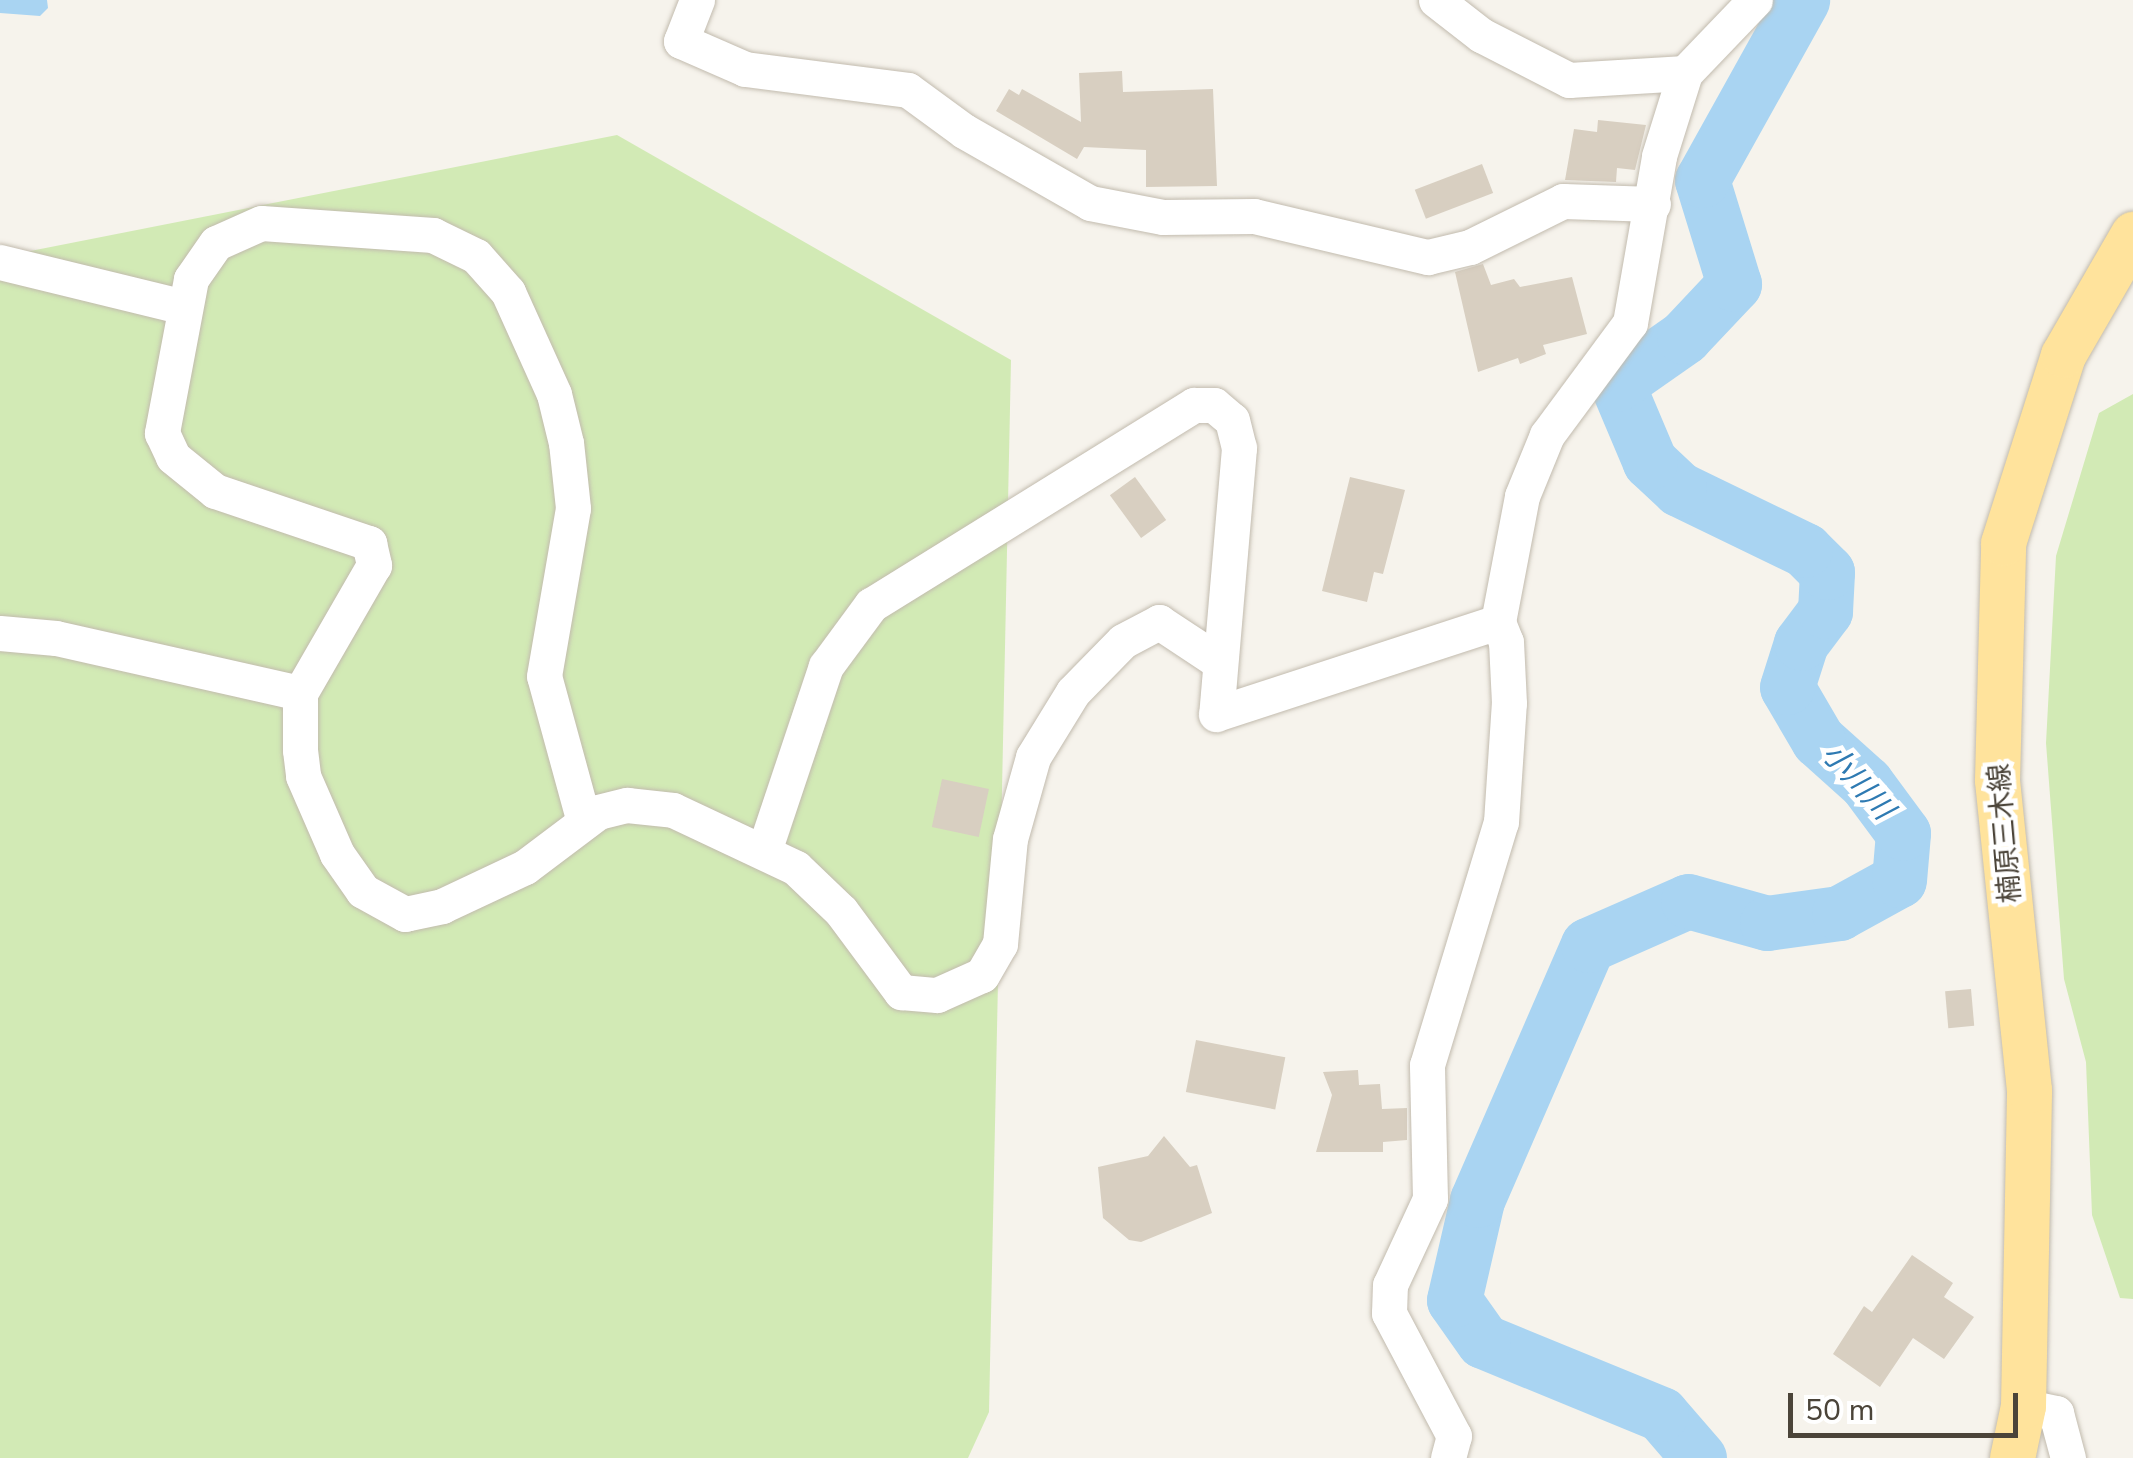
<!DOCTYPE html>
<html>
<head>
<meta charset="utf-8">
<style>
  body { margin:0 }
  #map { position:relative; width:2133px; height:1458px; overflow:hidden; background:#f6f3ec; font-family:"Nunito Sans","Noto Sans JP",sans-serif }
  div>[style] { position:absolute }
  .green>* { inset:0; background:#d2eab5 }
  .water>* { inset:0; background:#a9d4f2 }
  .river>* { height:55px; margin:-27.5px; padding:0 27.5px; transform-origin:27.5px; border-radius:27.5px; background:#a9d4f2 }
  .building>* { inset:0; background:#d8cfc1; transform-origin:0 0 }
  .roads { filter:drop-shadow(0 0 2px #c2bbae) drop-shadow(0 0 2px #c2bbae) }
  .minor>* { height:35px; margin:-17.5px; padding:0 17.5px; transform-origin:17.5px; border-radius:17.5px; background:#fff }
  .major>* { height:45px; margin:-22.5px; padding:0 22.5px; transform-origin:22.5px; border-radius:22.5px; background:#ffe39c }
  span { translate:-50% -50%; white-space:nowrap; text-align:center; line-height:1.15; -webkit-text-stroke:9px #fff; paint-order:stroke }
  .street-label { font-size:28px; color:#4b4439 }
  .water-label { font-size:30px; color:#2e7ab2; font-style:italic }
  .scale { position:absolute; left:1788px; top:1393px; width:230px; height:45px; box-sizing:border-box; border:5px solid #4b4439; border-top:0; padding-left:12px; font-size:30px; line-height:35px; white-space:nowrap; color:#4b4439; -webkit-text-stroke:8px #fff; paint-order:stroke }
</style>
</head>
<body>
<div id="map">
  <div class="green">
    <div style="clip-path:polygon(617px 135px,1011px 360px,989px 1412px,968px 1458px,0 1458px,0 257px)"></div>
    <div style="clip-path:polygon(2133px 394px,2133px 1299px,2120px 1298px,2092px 1215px,2086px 1062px,2064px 979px,2046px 743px,2056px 556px,2099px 413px)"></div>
  </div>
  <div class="water">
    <div style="clip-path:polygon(0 0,47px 0,48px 8px,40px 16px,0 13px)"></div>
  </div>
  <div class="river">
    <div style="left:1699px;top:1458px;width:58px;rotate:-130.8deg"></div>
    <div style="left:1661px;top:1414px;width:192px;rotate:-157.7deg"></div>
    <div style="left:1483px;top:1341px;width:50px;rotate:-125.3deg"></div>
    <div style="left:1454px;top:1300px;width:103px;rotate:-77deg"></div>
    <div style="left:1477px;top:1200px;width:278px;rotate:-66.5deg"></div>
    <div style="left:1588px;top:945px;width:109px;rotate:-23.7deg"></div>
    <div style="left:1688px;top:901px;width:82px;rotate:15.6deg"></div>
    <div style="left:1767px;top:923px;width:73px;rotate:-7.9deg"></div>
    <div style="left:1839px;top:913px;width:68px;rotate:-28.8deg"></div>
    <div style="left:1899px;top:880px;width:47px;rotate:-85.1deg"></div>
    <div style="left:1903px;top:833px;width:62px;rotate:-126.5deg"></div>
    <div style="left:1866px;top:783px;width:64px;rotate:-138.1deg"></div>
    <div style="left:1818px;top:740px;width:61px;rotate:-120.3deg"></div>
    <div style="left:1787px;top:687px;width:46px;rotate:-72.3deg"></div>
    <div style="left:1801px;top:643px;width:40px;rotate:-53deg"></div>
    <div style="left:1825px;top:611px;width:39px;rotate:-87deg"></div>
    <div style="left:1827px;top:572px;width:31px;rotate:-135deg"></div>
    <div style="left:1805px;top:550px;width:140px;rotate:-154.2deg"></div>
    <div style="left:1679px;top:489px;width:40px;rotate:-137deg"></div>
    <div style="left:1650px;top:462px;width:85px;rotate:-112.9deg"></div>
    <div style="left:1617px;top:384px;width:82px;rotate:-35deg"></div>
    <div style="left:1684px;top:337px;width:73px;rotate:-46.7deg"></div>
    <div style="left:1734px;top:284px;width:109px;rotate:-107.1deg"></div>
    <div style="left:1702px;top:180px;width:206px;rotate:-60.9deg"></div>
  </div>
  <div class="building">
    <div style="clip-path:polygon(1122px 71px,1123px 92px,1213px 89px,1217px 186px,1146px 187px,1146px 150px,1084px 147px,1077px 159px,996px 111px,1009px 89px,1019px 95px,1022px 89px,1081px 122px,1079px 73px)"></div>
    <div style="clip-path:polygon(1598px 120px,1646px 125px,1635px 170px,1617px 168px,1616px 182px,1565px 180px,1574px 129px,1597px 132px)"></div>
    <div style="left:1482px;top:164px;width:31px;height:72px;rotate:69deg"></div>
    <div style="clip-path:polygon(1483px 264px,1491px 285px,1514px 279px,1520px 287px,1572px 277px,1587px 334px,1543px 345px,1546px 354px,1520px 364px,1518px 358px,1478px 372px,1455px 272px)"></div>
    <div style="left:1135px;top:477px;width:53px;height:31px;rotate:54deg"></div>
    <div style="clip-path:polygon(1350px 477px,1405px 490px,1383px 574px,1374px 572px,1367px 602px,1322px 591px)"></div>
    <div style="left:942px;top:779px;width:48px;height:49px;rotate:12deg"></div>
    <div style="left:1971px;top:989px;width:37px;height:26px;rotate:85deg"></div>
    <div style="left:1196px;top:1040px;width:91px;height:53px;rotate:11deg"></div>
    <div style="clip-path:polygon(1358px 1070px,1359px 1085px,1380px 1084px,1382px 1109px,1407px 1108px,1407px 1140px,1383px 1142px,1383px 1152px,1316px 1152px,1332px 1095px,1323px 1072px)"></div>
    <div style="clip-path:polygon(1164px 1136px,1190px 1167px,1197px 1165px,1212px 1213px,1141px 1242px,1129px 1240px,1103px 1218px,1098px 1167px,1148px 1156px)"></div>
    <div style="clip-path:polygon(1912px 1255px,1953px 1283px,1944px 1297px,1974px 1317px,1944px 1359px,1913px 1338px,1880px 1387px,1833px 1354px,1864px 1306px,1872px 1312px)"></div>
  </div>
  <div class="roads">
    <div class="minor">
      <div style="left:697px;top:0;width:44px;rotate:111.3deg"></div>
      <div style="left:681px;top:41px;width:70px;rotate:23.6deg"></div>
      <div style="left:745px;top:69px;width:164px;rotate:7.3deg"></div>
      <div style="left:908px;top:90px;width:69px;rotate:36.2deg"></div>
      <div style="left:964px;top:131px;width:145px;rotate:29.7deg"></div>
      <div style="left:1090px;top:203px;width:74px;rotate:10.9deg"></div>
      <div style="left:1163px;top:217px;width:91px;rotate:-0.6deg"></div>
      <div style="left:1254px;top:216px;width:179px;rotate:13.3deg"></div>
      <div style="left:1428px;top:257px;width:43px;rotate:-13.4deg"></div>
      <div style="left:1470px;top:247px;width:104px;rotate:-26.3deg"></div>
      <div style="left:1563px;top:201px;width:90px;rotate:1.9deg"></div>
      <div style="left:1436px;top:0;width:57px;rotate:37.9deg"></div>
      <div style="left:1481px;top:35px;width:99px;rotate:27.1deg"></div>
      <div style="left:1569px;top:80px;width:116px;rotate:-3.5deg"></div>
      <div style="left:0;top:262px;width:190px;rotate:13.7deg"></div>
      <div style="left:0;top:633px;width:56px;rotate:5.1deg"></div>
      <div style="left:56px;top:638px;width:250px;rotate:12.7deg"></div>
      <div style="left:584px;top:822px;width:151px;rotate:-105.3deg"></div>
      <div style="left:544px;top:676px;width:170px;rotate:-80.2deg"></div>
      <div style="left:573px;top:508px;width:65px;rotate:-96.1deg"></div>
      <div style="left:566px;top:443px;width:50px;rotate:-103.8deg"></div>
      <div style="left:554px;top:394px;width:112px;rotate:-114.3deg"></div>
      <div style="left:508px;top:292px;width:48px;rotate:-131.6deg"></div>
      <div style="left:476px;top:256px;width:48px;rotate:-154deg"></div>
      <div style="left:433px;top:235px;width:172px;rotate:-176deg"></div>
      <div style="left:261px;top:223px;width:49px;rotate:156deg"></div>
      <div style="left:216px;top:243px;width:44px;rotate:124.8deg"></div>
      <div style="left:191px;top:279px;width:157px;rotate:100.7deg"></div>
      <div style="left:162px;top:433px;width:26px;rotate:65deg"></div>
      <div style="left:173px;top:457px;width:54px;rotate:39deg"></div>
      <div style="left:215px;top:491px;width:163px;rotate:18.7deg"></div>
      <div style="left:369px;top:543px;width:23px;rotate:77deg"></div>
      <div style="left:374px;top:565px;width:148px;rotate:120deg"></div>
      <div style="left:300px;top:693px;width:57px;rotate:90deg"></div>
      <div style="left:300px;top:750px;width:26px;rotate:83deg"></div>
      <div style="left:303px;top:776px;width:85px;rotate:66.4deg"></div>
      <div style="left:337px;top:854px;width:45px;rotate:54.9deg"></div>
      <div style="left:363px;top:891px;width:48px;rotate:28.7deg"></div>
      <div style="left:405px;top:914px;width:38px;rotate:-12deg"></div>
      <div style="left:442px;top:906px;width:92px;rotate:-25.2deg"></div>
      <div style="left:525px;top:867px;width:91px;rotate:-37deg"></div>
      <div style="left:598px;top:812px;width:30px;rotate:-14deg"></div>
      <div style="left:627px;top:805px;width:46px;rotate:6.2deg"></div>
      <div style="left:673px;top:810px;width:136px;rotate:25.2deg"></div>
      <div style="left:796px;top:868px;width:62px;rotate:43.7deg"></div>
      <div style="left:841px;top:911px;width:101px;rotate:53.5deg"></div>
      <div style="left:901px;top:992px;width:36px;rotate:5deg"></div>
      <div style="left:937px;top:995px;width:49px;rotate:-24deg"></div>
      <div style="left:982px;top:975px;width:36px;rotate:-60deg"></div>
      <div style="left:1000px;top:944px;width:105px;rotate:-84.6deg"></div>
      <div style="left:1010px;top:839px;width:85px;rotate:-74.3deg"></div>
      <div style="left:1033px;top:757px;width:76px;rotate:-58.4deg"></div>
      <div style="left:1073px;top:692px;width:71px;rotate:-45.6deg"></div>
      <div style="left:1123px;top:641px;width:41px;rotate:-27.8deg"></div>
      <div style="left:1159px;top:622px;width:71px;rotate:33.5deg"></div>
      <div style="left:764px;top:851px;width:195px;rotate:-71.5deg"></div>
      <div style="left:826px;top:666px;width:76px;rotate:-53.6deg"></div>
      <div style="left:871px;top:605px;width:380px;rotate:-31.8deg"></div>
      <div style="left:1194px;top:405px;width:20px"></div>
      <div style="left:1214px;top:405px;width:23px;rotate:40deg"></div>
      <div style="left:1232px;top:420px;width:29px;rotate:76deg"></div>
      <div style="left:1239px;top:448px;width:267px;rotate:94.9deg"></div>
      <div style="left:1216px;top:714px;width:297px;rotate:-18.1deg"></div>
      <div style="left:2023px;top:1406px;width:34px;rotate:12deg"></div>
      <div style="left:2056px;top:1413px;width:47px;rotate:75.1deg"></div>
      <div style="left:1448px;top:1458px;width:23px;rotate:-75deg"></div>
      <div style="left:1454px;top:1436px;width:139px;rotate:-117.9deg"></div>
      <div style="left:1389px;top:1313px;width:28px;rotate:-88deg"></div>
      <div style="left:1390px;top:1285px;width:95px;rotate:-65.1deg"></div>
      <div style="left:1430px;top:1199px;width:134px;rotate:-91.3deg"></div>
      <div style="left:1427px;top:1065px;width:254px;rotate:-73.1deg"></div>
      <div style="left:1501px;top:822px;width:119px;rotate:-86.2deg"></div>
      <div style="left:1509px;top:703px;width:61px;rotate:-92.8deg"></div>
      <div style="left:1506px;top:642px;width:22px;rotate:-112deg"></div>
      <div style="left:1498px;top:622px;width:128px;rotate:-79.2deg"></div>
      <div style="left:1522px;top:496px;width:66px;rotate:-67.7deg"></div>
      <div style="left:1547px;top:435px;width:139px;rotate:-53.5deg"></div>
      <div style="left:1630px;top:323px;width:169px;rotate:-80.1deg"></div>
      <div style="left:1659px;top:156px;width:87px;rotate:-72.6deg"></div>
      <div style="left:1685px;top:73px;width:101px;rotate:-46.2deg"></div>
    </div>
    <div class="major">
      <div style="left:2012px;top:1458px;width:53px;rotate:-78.1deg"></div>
      <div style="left:2023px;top:1406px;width:316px;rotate:-88.9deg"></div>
      <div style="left:2029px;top:1090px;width:312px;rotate:-95.9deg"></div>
      <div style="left:1997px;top:780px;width:237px;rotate:-88.5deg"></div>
      <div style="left:2003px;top:543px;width:197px;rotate:-72.3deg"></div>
      <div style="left:2063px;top:355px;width:140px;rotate:-60deg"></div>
    </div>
  </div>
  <div class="street-label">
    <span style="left:2005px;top:833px;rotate:-95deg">楠原三木線</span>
  </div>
  <div class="water-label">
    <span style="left:1857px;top:782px;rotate:48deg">小川川</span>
  </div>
  <div class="scale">50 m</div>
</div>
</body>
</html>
